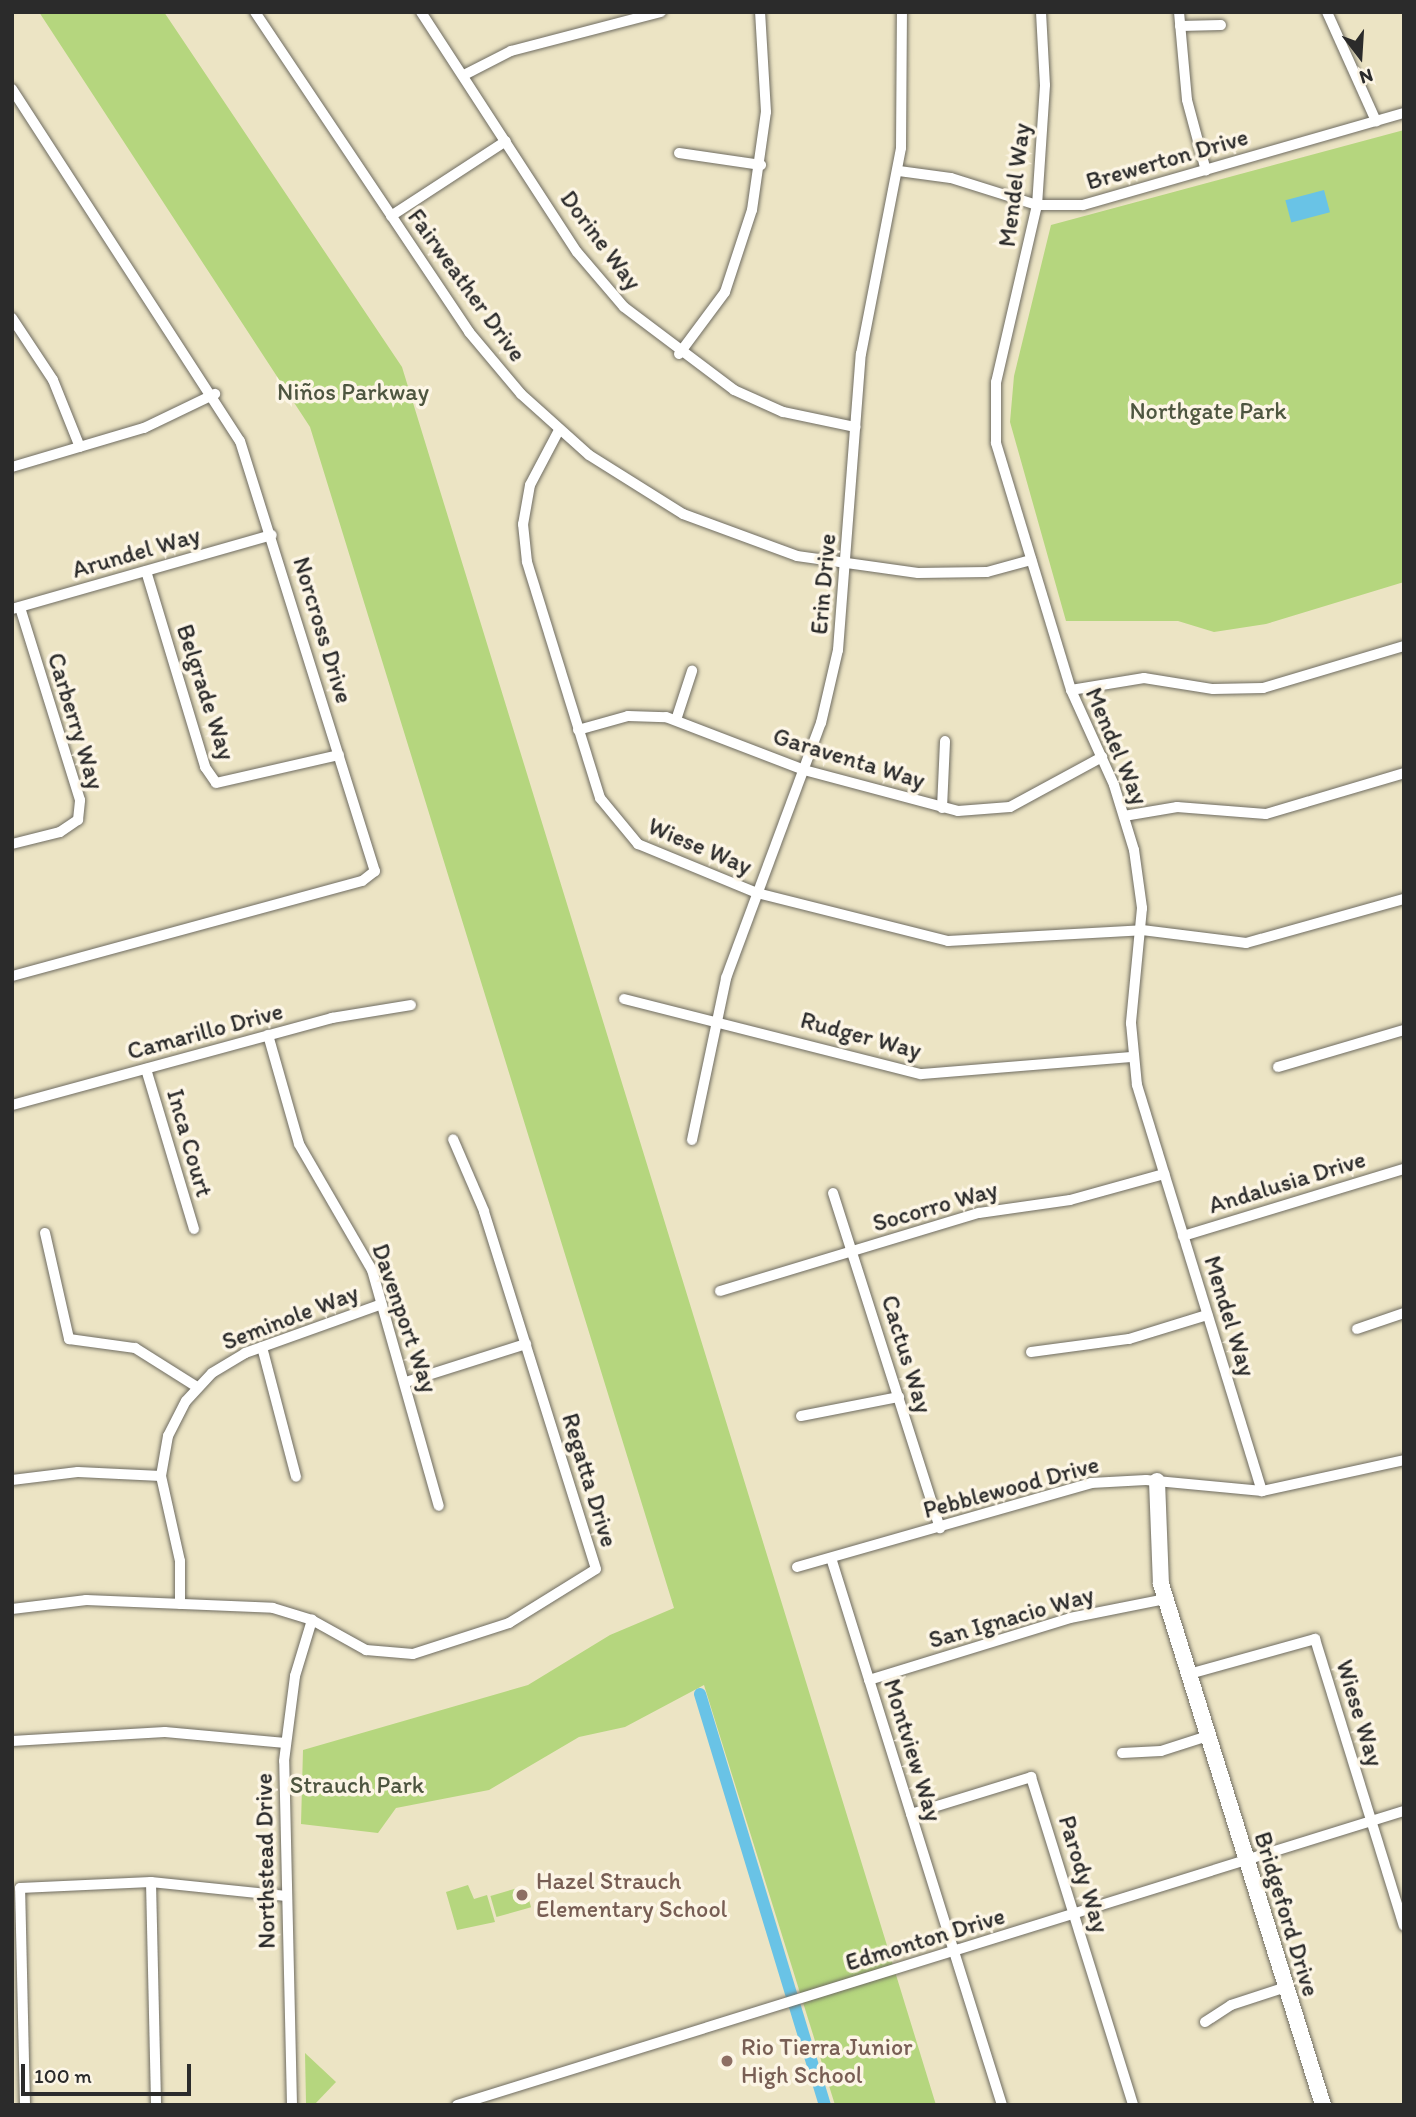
<!DOCTYPE html>
<html>
<head>
<meta charset="utf-8">
<style>
  body { margin:0 }
  #map { position:relative; width:1416px; height:2117px; overflow:hidden; background:#ece4c4; font-family:Itim,sans-serif }
  div>[style] { position:absolute }
  .green>* { inset:0; background:#b5d67e; transform-origin:0 0 }
  .water>* { inset:0; background:#69c3e6; transform-origin:0 0 }
  .canal>* { height:12px; margin:-6px; padding:0 6px; transform-origin:6px; border-radius:6px; background:#69c3e6 }
  .roads { filter:drop-shadow(0 0 2px #6f6c61) drop-shadow(0 0 2px #6f6c61) }
  .street>* { height:10px; margin:-5px; padding:0 5px; transform-origin:5px; border-radius:5px; background:#fff }
  .secondary>* { height:16px; margin:-8px; padding:0 8px; transform-origin:8px; border-radius:8px; background:#fff }
  .dots>* { width:19px; height:19px; translate:-50% -50%; box-sizing:border-box; border:4px solid #fcf5e5; border-radius:50% }
  span { translate:-50% -50%; white-space:nowrap; text-align:center; line-height:1.15; -webkit-text-stroke:7px #fcf5e5; paint-order:stroke }
  .street-label { font-size:24px; color:#2b2b2b }
  .park-label { font-size:24px; color:#4e5640 }
  .education-label { font-size:24px; color:#785e54 }
  .left { translate:0 -50%; text-align:left }
  .frame { position:absolute; inset:0; border:14px solid #2b2b2b; pointer-events:none }
  .north { position:absolute; left:1325px; top:21px; width:70px; height:70px; -webkit-text-stroke:5px #fcf5e5; paint-order:stroke; rotate:163deg; font-size:19px; font-weight:700; line-height:28px; text-align:center; color:#2b2b2b }
  .north::after { content:''; display:block; margin:auto; width:24px; height:32px; background:#2b2b2b; clip-path:polygon(50% 0,100% 100%,50% 72%,0 100%) }
  .scale { position:absolute; left:21px; top:2064px; width:170px; height:32px; box-sizing:border-box; border:4px solid #2b2b2b; border-top:0; padding-left:9px; font-size:21px; line-height:24px; white-space:nowrap; color:#2b2b2b; -webkit-text-stroke:5px #fcf5e5; paint-order:stroke }
</style>
</head>
<body>
<div id="map">
  <div class="green">
    <div style="clip-path:polygon(39px 12px,164px 12px,402px 367px,936px 2105px,835px 2105px,704px 1685px,625px 1727px,579px 1737px,489px 1790px,396px 1808px,378px 1833px,301px 1824px,303px 1750px,528px 1685px,610px 1635px,674px 1608px,310px 427px)"></div>
    <div style="clip-path:polygon(1404px 130px,1404px 582px,1266px 624px,1214px 632px,1178px 621px,1066px 621px,1010px 422px,1014px 376px,1051px 225px)"></div>
    <div style="clip-path:polygon(468px 1885px,474px 1899px,487px 1895px,495px 1922px,457px 1930px,446px 1892px)"></div>
    <div style="left:525px;top:1886px;width:22px;height:36px;rotate:74deg"></div>
    <div style="clip-path:polygon(305px 2053px,336px 2082px,314px 2105px,306px 2103px)"></div>
  </div>
  <div class="water">
    <div style="left:1324px;top:190px;width:23px;height:40px;rotate:75deg"></div>
  </div>
  <div class="canal">
    <div style="left:700px;top:1694px;width:430px;rotate:73.1deg"></div>
  </div>
  <div class="roads">
    <div class="street">
      <div style="left:255px;top:12px;width:385px;rotate:56.2deg"></div>
      <div style="left:469px;top:332px;width:81px;rotate:50deg"></div>
      <div style="left:521px;top:394px;width:91px;rotate:41.9deg"></div>
      <div style="left:589px;top:455px;width:111px;rotate:32.1deg"></div>
      <div style="left:683px;top:514px;width:121px;rotate:20.2deg"></div>
      <div style="left:797px;top:556px;width:122px;rotate:8deg"></div>
      <div style="left:918px;top:573px;width:69px;rotate:-0.8deg"></div>
      <div style="left:987px;top:572px;width:46px;rotate:-15.3deg"></div>
      <div style="left:421px;top:12px;width:286px;rotate:57deg"></div>
      <div style="left:577px;top:252px;width:72px;rotate:49.5deg"></div>
      <div style="left:624px;top:307px;width:138px;rotate:37deg"></div>
      <div style="left:734px;top:390px;width:54px;rotate:24.2deg"></div>
      <div style="left:783px;top:412px;width:74px;rotate:11.8deg"></div>
      <div style="left:1041px;top:12px;width:73px;rotate:86.9deg"></div>
      <div style="left:1045px;top:85px;width:120px;rotate:93.8deg"></div>
      <div style="left:1037px;top:205px;width:182px;rotate:103deg"></div>
      <div style="left:996px;top:382px;width:61px;rotate:90deg"></div>
      <div style="left:996px;top:443px;width:258px;rotate:73.1deg"></div>
      <div style="left:1071px;top:690px;width:104px;rotate:65.6deg"></div>
      <div style="left:1114px;top:785px;width:68px;rotate:72.9deg"></div>
      <div style="left:1134px;top:850px;width:59px;rotate:82.1deg"></div>
      <div style="left:1142px;top:908px;width:116px;rotate:95.5deg"></div>
      <div style="left:1131px;top:1023px;width:62px;rotate:84.5deg"></div>
      <div style="left:1137px;top:1085px;width:425px;rotate:72.9deg"></div>
      <div style="left:1179px;top:12px;width:88px;rotate:84.8deg"></div>
      <div style="left:1187px;top:100px;width:73px;rotate:75deg"></div>
      <div style="left:1327px;top:12px;width:120px;rotate:65.8deg"></div>
      <div style="left:1180px;top:26px;width:41px;rotate:-1.4deg"></div>
      <div style="left:464px;top:75px;width:53px;rotate:-27.1deg"></div>
      <div style="left:511px;top:51px;width:155px;rotate:-14.6deg"></div>
      <div style="left:12px;top:89px;width:419px;rotate:57.1deg"></div>
      <div style="left:240px;top:441px;width:451px;rotate:72.6deg"></div>
      <div style="left:375px;top:871px;width:16px;rotate:142deg"></div>
      <div style="left:362px;top:881px;width:363px;rotate:164.8deg"></div>
      <div style="left:679px;top:153px;width:83px;rotate:8.3deg"></div>
      <div style="left:899px;top:171px;width:52px;rotate:7.7deg"></div>
      <div style="left:951px;top:178px;width:90px;rotate:17.4deg"></div>
      <div style="left:1037px;top:205px;width:46px"></div>
      <div style="left:1083px;top:205px;width:334px;rotate:-16deg"></div>
      <div style="left:391px;top:216px;width:137px;rotate:-33.1deg"></div>
      <div style="left:12px;top:318px;width:74px;rotate:56.5deg"></div>
      <div style="left:53px;top:380px;width:72px;rotate:68.1deg"></div>
      <div style="left:679px;top:354px;width:77px;rotate:-53.4deg"></div>
      <div style="left:725px;top:292px;width:86px;rotate:-71.8deg"></div>
      <div style="left:752px;top:210px;width:99px;rotate:-81.9deg"></div>
      <div style="left:766px;top:112px;width:100px;rotate:-93.4deg"></div>
      <div style="left:559px;top:430px;width:62px;rotate:117.8deg"></div>
      <div style="left:530px;top:485px;width:40px;rotate:100deg"></div>
      <div style="left:523px;top:524px;width:38px;rotate:84deg"></div>
      <div style="left:527px;top:562px;width:247px;rotate:72.8deg"></div>
      <div style="left:600px;top:798px;width:60px;rotate:50.4deg"></div>
      <div style="left:638px;top:844px;width:129px;rotate:22.4deg"></div>
      <div style="left:757px;top:893px;width:197px;rotate:14.1deg"></div>
      <div style="left:948px;top:941px;width:194px;rotate:-3.2deg"></div>
      <div style="left:1142px;top:930px;width:105px;rotate:7.1deg"></div>
      <div style="left:1246px;top:943px;width:164px;rotate:-15.6deg"></div>
      <div style="left:12px;top:467px;width:138px;rotate:-16.5deg"></div>
      <div style="left:144px;top:428px;width:79px;rotate:-25.6deg"></div>
      <div style="left:146px;top:571px;width:205px;rotate:73.2deg"></div>
      <div style="left:205px;top:767px;width:19px;rotate:55deg"></div>
      <div style="left:216px;top:783px;width:126px;rotate:-12.8deg"></div>
      <div style="left:12px;top:609px;width:270px;rotate:-15.9deg"></div>
      <div style="left:1071px;top:690px;width:74px;rotate:-9.3deg"></div>
      <div style="left:1144px;top:678px;width:70px;rotate:9.1deg"></div>
      <div style="left:1213px;top:689px;width:50px;rotate:-1.1deg"></div>
      <div style="left:1263px;top:688px;width:147px;rotate:-16.6deg"></div>
      <div style="left:676px;top:720px;width:52px;rotate:-71.9deg"></div>
      <div style="left:578px;top:730px;width:52px;rotate:-15.6deg"></div>
      <div style="left:628px;top:716px;width:38px;rotate:2deg"></div>
      <div style="left:666px;top:717px;width:148px;rotate:21deg"></div>
      <div style="left:804px;top:770px;width:159px;rotate:14.9deg"></div>
      <div style="left:958px;top:811px;width:52px;rotate:-4.4deg"></div>
      <div style="left:1010px;top:807px;width:105px;rotate:-28.5deg"></div>
      <div style="left:942px;top:808px;width:67px;rotate:-87.4deg"></div>
      <div style="left:1124px;top:816px;width:54px;rotate:-9.6deg"></div>
      <div style="left:1177px;top:807px;width:89px;rotate:4.5deg"></div>
      <div style="left:1266px;top:814px;width:144px;rotate:-16.5deg"></div>
      <div style="left:12px;top:844px;width:49px;rotate:-14deg"></div>
      <div style="left:60px;top:832px;width:22px;rotate:-34deg"></div>
      <div style="left:78px;top:820px;width:20px;rotate:-84deg"></div>
      <div style="left:80px;top:800px;width:202px;rotate:-107.3deg"></div>
      <div style="left:624px;top:999px;width:306px;rotate:14.2deg"></div>
      <div style="left:921px;top:1074px;width:212px;rotate:-4.6deg"></div>
      <div style="left:268px;top:1035px;width:113px;rotate:74.1deg"></div>
      <div style="left:299px;top:1144px;width:146px;rotate:59.9deg"></div>
      <div style="left:372px;top:1270px;width:245px;rotate:74.2deg"></div>
      <div style="left:1278px;top:1067px;width:131px;rotate:-16.4deg"></div>
      <div style="left:146px;top:1069px;width:167px;rotate:73.3deg"></div>
      <div style="left:12px;top:1105px;width:332px;rotate:-15.2deg"></div>
      <div style="left:332px;top:1018px;width:80px;rotate:-9.3deg"></div>
      <div style="left:692px;top:1140px;width:166px;rotate:-78.1deg"></div>
      <div style="left:726px;top:978px;width:272px;rotate:-69.6deg"></div>
      <div style="left:821px;top:723px;width:75px;rotate:-76.9deg"></div>
      <div style="left:838px;top:650px;width:297px;rotate:-85.6deg"></div>
      <div style="left:861px;top:354px;width:210px;rotate:-79deg"></div>
      <div style="left:901px;top:148px;width:136px;rotate:-89.6deg"></div>
      <div style="left:833px;top:1193px;width:352px;rotate:72.3deg"></div>
      <div style="left:45px;top:1233px;width:109px;rotate:77.2deg"></div>
      <div style="left:69px;top:1339px;width:67px;rotate:7.8deg"></div>
      <div style="left:135px;top:1348px;width:73px;rotate:32.2deg"></div>
      <div style="left:1183px;top:1236px;width:231px;rotate:-16.9deg"></div>
      <div style="left:720px;top:1291px;width:270px;rotate:-16.8deg"></div>
      <div style="left:979px;top:1213px;width:92px;rotate:-8.1deg"></div>
      <div style="left:1070px;top:1200px;width:98px;rotate:-15.5deg"></div>
      <div style="left:1357px;top:1329px;width:50px;rotate:-18.8deg"></div>
      <div style="left:262px;top:1347px;width:134px;rotate:75.3deg"></div>
      <div style="left:1031px;top:1352px;width:99px;rotate:-7.6deg"></div>
      <div style="left:1129px;top:1339px;width:82px;rotate:-17.1deg"></div>
      <div style="left:406px;top:1382px;width:126px;rotate:-17.6deg"></div>
      <div style="left:801px;top:1416px;width:100px;rotate:-11deg"></div>
      <div style="left:12px;top:1480px;width:66px;rotate:-6.9deg"></div>
      <div style="left:78px;top:1472px;width:83px;rotate:2.8deg"></div>
      <div style="left:832px;top:1561px;width:570px;rotate:72.65deg"></div>
      <div style="left:797px;top:1567px;width:306px;rotate:-15.9deg"></div>
      <div style="left:1091px;top:1483px;width:55px;rotate:-3.1deg"></div>
      <div style="left:1146px;top:1480px;width:117px;rotate:5.4deg"></div>
      <div style="left:1262px;top:1491px;width:145px;rotate:-12.3deg"></div>
      <div style="left:180px;top:1604px;width:43px;rotate:-90deg"></div>
      <div style="left:180px;top:1561px;width:87px;rotate:-102.6deg"></div>
      <div style="left:161px;top:1476px;width:41px;rotate:-80.1deg"></div>
      <div style="left:168px;top:1436px;width:39px;rotate:-63deg"></div>
      <div style="left:186px;top:1401px;width:38px;rotate:-47deg"></div>
      <div style="left:212px;top:1373px;width:39px;rotate:-31deg"></div>
      <div style="left:245px;top:1353px;width:145px;rotate:-19.7deg"></div>
      <div style="left:12px;top:1609px;width:75px;rotate:-6.9deg"></div>
      <div style="left:86px;top:1600px;width:187px;rotate:2.4deg"></div>
      <div style="left:273px;top:1608px;width:41px;rotate:17.1deg"></div>
      <div style="left:312px;top:1620px;width:62px;rotate:29.1deg"></div>
      <div style="left:366px;top:1650px;width:47px;rotate:4.9deg"></div>
      <div style="left:413px;top:1654px;width:101px;rotate:-17.9deg"></div>
      <div style="left:509px;top:1623px;width:102px;rotate:-31.8deg"></div>
      <div style="left:596px;top:1569px;width:375px;rotate:-107.4deg"></div>
      <div style="left:484px;top:1211px;width:78px;rotate:-113.3deg"></div>
      <div style="left:1189px;top:1674px;width:131px;rotate:-15.5deg"></div>
      <div style="left:1315px;top:1639px;width:300px;rotate:72.8deg"></div>
      <div style="left:869px;top:1680px;width:210px;rotate:-17.1deg"></div>
      <div style="left:1070px;top:1618px;width:98px;rotate:-11.2deg"></div>
      <div style="left:12px;top:1741px;width:153px;rotate:-3.4deg"></div>
      <div style="left:165px;top:1732px;width:121px;rotate:5.2deg"></div>
      <div style="left:1122px;top:1753px;width:39px;rotate:-3deg"></div>
      <div style="left:1161px;top:1751px;width:49px;rotate:-17.7deg"></div>
      <div style="left:911px;top:1814px;width:126px;rotate:-17.1deg"></div>
      <div style="left:1031px;top:1777px;width:343px;rotate:72.7deg"></div>
      <div style="left:151px;top:1882px;width:223px;rotate:88.7deg"></div>
      <div style="left:1205px;top:2022px;width:31px;rotate:-33deg"></div>
      <div style="left:1231px;top:2005px;width:58px;rotate:-18.1deg"></div>
      <div style="left:25px;top:2105px;width:217px;rotate:-91.3deg"></div>
      <div style="left:20px;top:1888px;width:131px;rotate:-2.6deg"></div>
      <div style="left:151px;top:1882px;width:136px;rotate:5.9deg"></div>
      <div style="left:292px;top:2105px;width:344px;rotate:-91.3deg"></div>
      <div style="left:284px;top:1761px;width:86px;rotate:-82.6deg"></div>
      <div style="left:295px;top:1676px;width:59px;rotate:-73.1deg"></div>
      <div style="left:457px;top:2105px;width:992px;rotate:-17.25deg"></div>
    </div>
    <div class="secondary">
      <div style="left:1157px;top:1481px;width:103px;rotate:87.8deg"></div>
      <div style="left:1161px;top:1584px;width:546px;rotate:72.73deg"></div>
    </div>
  </div>
  <div class="dots">
    <div style="left:522px;top:1895px;background:#8d6e63"></div>
    <div style="left:727px;top:2061px;background:#8d6e63"></div>
  </div>
  <div class="street-label">
    <span style="left:1167px;top:159px;rotate:-16deg">Brewerton Drive</span>
    <span style="left:1014px;top:185px;rotate:-83deg">Mendel Way</span>
    <span style="left:601px;top:240px;rotate:53deg">Dorine Way</span>
    <span style="left:467px;top:285px;rotate:54deg">Fairweather Drive</span>
    <span style="left:136px;top:552px;rotate:-16deg">Arundel Way</span>
    <span style="left:823px;top:584px;rotate:-85deg">Erin Drive</span>
    <span style="left:323px;top:630px;rotate:73deg">Norcross Drive</span>
    <span style="left:206px;top:692px;rotate:72deg">Belgrade Way</span>
    <span style="left:76px;top:721px;rotate:73deg">Carberry Way</span>
    <span style="left:1117px;top:746px;rotate:67deg">Mendel Way</span>
    <span style="left:849px;top:758px;rotate:17deg">Garaventa Way</span>
    <span style="left:700px;top:846px;rotate:23deg">Wiese Way</span>
    <span style="left:205px;top:1031px;rotate:-15deg">Camarillo Drive</span>
    <span style="left:861px;top:1035px;rotate:15deg">Rudger Way</span>
    <span style="left:190px;top:1143px;rotate:74deg">Inca Court</span>
    <span style="left:1287px;top:1182px;rotate:-17deg">Andalusia Drive</span>
    <span style="left:935px;top:1206px;rotate:-16deg">Socorro Way</span>
    <span style="left:1230px;top:1316px;rotate:73deg">Mendel Way</span>
    <span style="left:290px;top:1317px;rotate:-21deg">Seminole Way</span>
    <span style="left:405px;top:1318px;rotate:71deg">Davenport Way</span>
    <span style="left:907px;top:1354px;rotate:73deg">Cactus Way</span>
    <span style="left:590px;top:1480px;rotate:73deg">Regatta Drive</span>
    <span style="left:1011px;top:1487px;rotate:-15deg">Pebblewood Drive</span>
    <span style="left:1011px;top:1617px;rotate:-16deg">San Ignacio Way</span>
    <span style="left:1360px;top:1713px;rotate:73deg">Wiese Way</span>
    <span style="left:913px;top:1750px;rotate:73deg">Montview Way</span>
    <span style="left:265px;top:1861px;rotate:-91deg">Northstead Drive</span>
    <span style="left:1084px;top:1874px;rotate:73deg">Parody Way</span>
    <span style="left:1287px;top:1914px;rotate:73deg">Bridgeford Drive</span>
    <span style="left:925px;top:1939px;rotate:-17deg">Edmonton Drive</span>
  </div>
  <div class="park-label">
    <span style="left:353px;top:392px">Niños Parkway</span>
    <span style="left:1208px;top:411px">Northgate Park</span>
    <span style="left:357px;top:1785px">Strauch Park</span>
  </div>
  <div class="education-label">
    <span class="left" style="left:536px;top:1895px">Hazel Strauch<br>Elementary School</span>
    <span class="left" style="left:741px;top:2061px">Rio Tierra Junior<br>High School</span>
  </div>
  <div class="frame"></div>
  <div class="north">N</div>
  <div class="scale">100 m</div>
</div>
</body>
</html>
